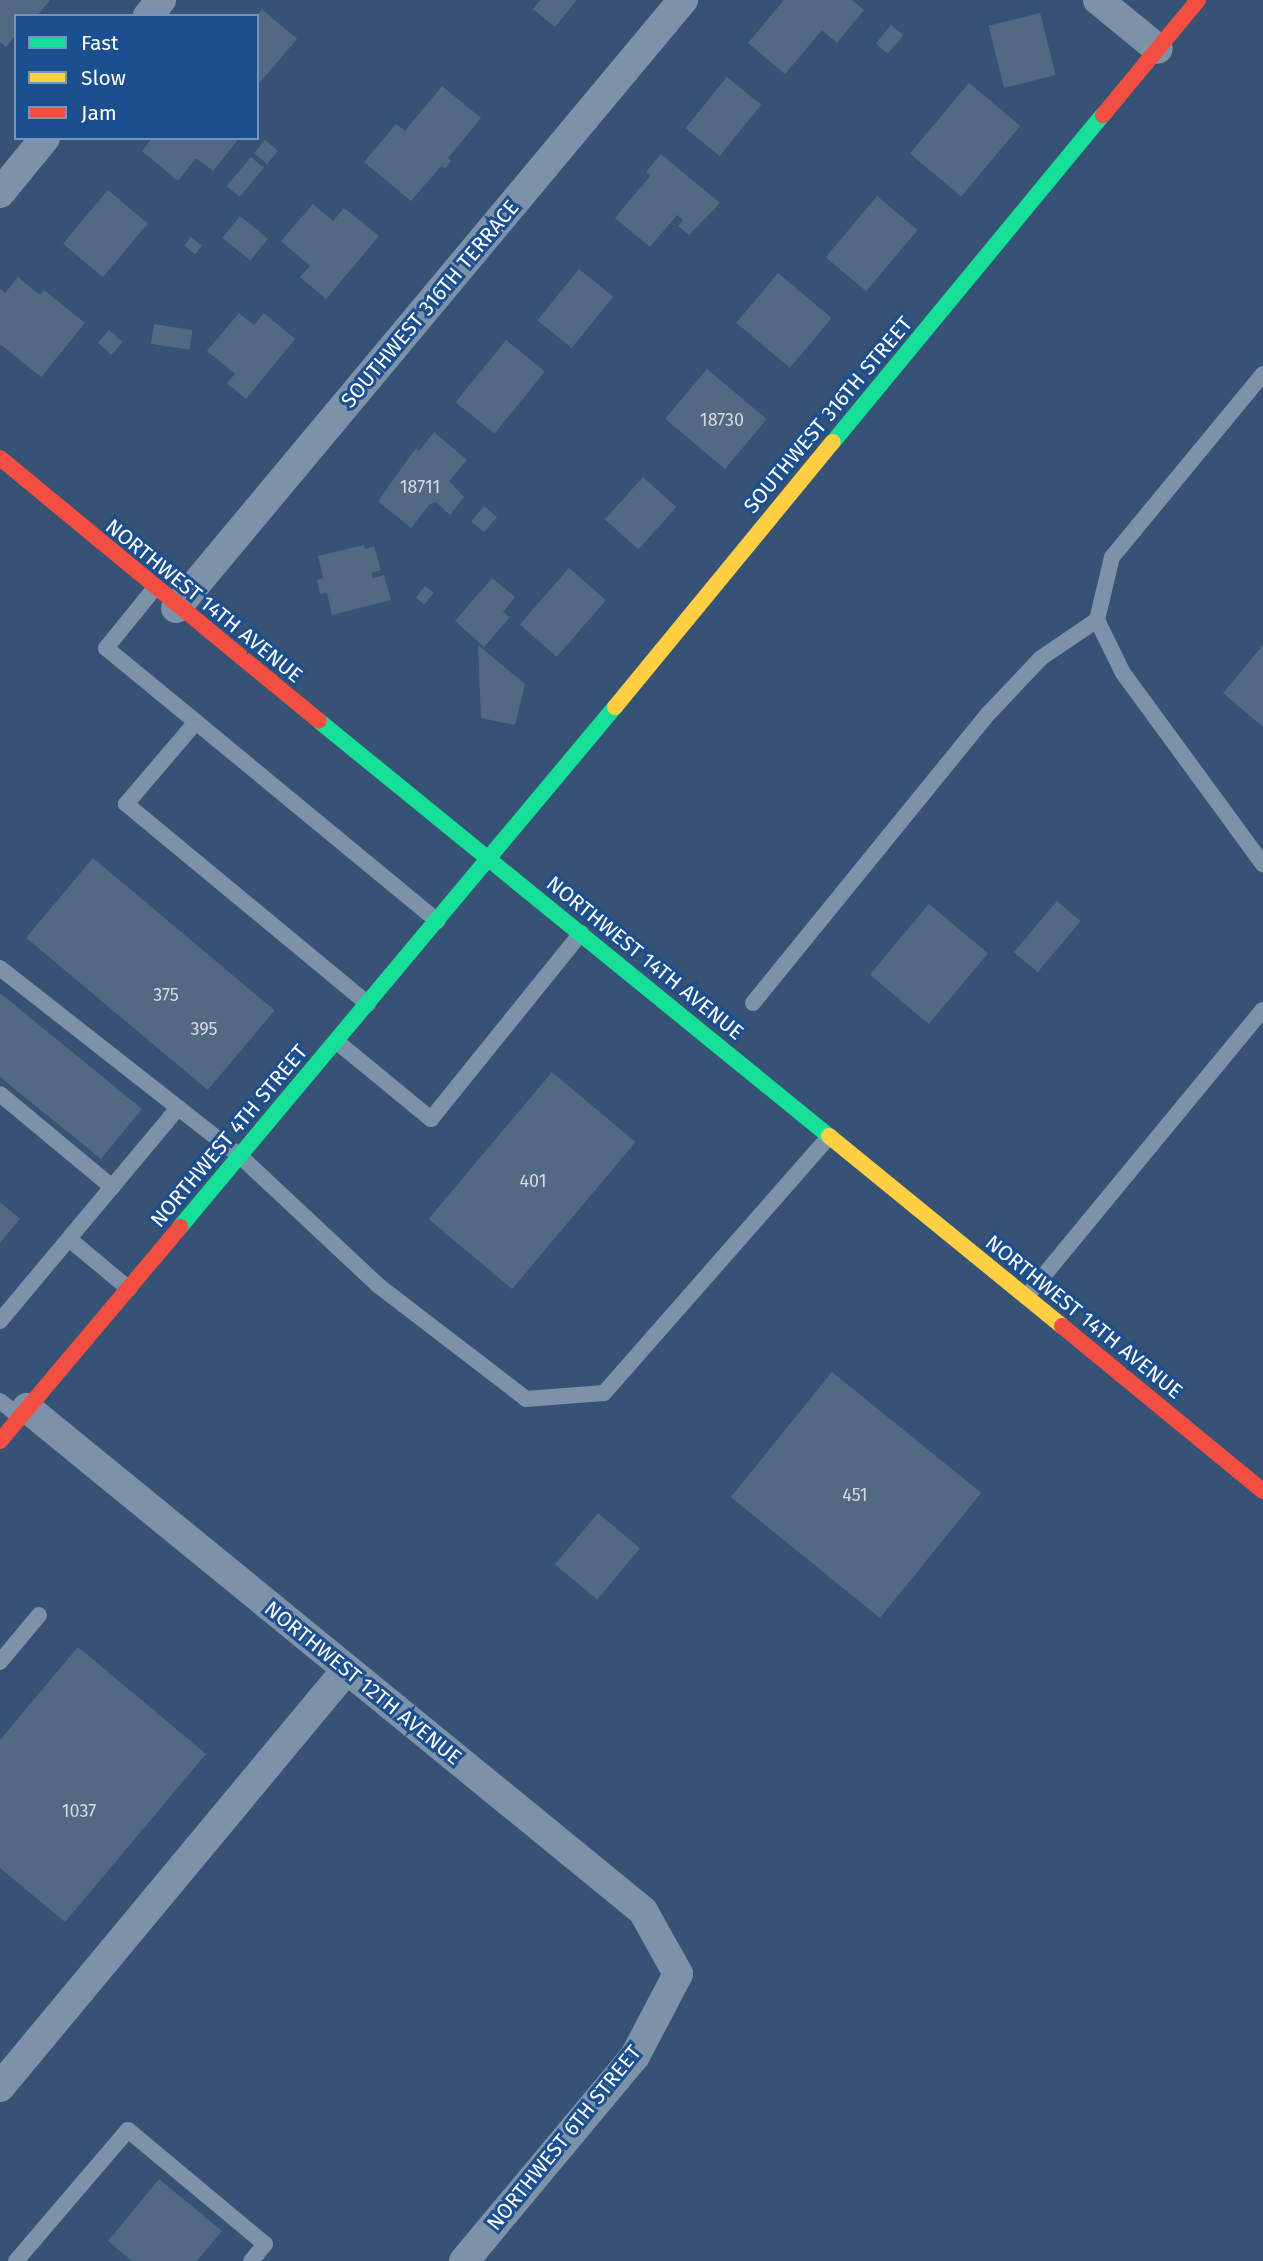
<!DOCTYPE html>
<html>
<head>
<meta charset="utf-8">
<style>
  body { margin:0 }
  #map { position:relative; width:1263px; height:2261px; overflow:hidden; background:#365274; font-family:"Fira Sans",sans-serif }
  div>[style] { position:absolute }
  .building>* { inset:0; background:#526984; transform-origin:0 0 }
  .lane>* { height:16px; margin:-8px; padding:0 8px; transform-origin:8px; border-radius:8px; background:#7d92a8 }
  .street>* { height:30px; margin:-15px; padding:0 15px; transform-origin:15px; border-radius:15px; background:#7d92a8 }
  .fast>* { height:16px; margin:-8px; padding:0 8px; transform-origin:8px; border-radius:8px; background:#16e098 }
  .slow>* { height:16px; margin:-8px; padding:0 8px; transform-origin:8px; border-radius:8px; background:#ffcf43 }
  .jam>* { height:16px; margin:-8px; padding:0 8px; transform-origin:8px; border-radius:8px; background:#f24e42 }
  span { translate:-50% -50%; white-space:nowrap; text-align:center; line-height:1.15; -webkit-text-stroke:6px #1b4f8f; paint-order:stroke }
  .number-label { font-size:18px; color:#d4dae0 }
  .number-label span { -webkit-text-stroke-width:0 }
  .street-label { font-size:21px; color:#fff }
  .legend { position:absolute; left:14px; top:14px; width:245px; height:126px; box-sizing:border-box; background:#1b4f8f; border:2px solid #7695bc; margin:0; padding:9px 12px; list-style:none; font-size:21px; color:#fff }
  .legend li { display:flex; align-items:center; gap:14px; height:35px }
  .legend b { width:35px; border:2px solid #7695bc }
</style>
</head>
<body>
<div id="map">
  <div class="building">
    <div style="clip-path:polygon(0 0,50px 0,37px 16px,16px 16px,16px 35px,6px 47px,0 42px)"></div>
    <div style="clip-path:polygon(540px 0,577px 0,555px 27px,533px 9px)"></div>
    <div style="clip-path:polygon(784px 0,852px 0,864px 10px,837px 43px,822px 30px,785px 74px,748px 43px)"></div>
    <div style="clip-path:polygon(262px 9px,297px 39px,257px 86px,257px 15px)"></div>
    <div style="left:1040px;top:13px;width:64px;height:53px;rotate:76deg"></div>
    <div style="left:891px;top:25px;width:16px;height:24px;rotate:40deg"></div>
    <div style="left:727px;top:77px;width:44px;height:66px;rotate:39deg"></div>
    <div style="left:969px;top:83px;width:67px;height:92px;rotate:40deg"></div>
    <div style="clip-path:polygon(442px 86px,481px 118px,448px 158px,451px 161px,445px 169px,441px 166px,411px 201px,364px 162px,396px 124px,405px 131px)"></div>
    <div style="clip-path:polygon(152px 138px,233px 138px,237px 141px,213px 171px,196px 158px,178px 181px,142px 151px)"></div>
    <div style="left:265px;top:140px;width:17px;height:17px;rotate:40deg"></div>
    <div style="clip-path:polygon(661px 154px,720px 203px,689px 235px,678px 226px,683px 220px,677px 215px,650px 247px,615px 218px,651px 175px,646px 172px)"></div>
    <div style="left:251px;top:157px;width:17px;height:38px;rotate:40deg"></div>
    <div style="left:108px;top:190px;width:52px;height:70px;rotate:40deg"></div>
    <div style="left:877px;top:196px;width:53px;height:80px;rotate:40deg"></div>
    <div style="clip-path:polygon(313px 204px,333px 221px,344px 208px,379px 236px,326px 299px,300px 277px,310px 266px,281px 241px)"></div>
    <div style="left:240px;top:216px;width:36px;height:28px;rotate:39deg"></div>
    <div style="left:191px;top:237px;width:14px;height:11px;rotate:39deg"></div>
    <div style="left:579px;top:269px;width:44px;height:66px;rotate:39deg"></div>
    <div style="left:778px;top:273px;width:70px;height:65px;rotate:40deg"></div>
    <div style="clip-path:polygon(18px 277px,40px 295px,44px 290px,85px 323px,41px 377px,0 344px,0 289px,5px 293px)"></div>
    <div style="clip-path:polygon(239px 313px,254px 325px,264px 313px,295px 339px,246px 399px,227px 383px,235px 374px,207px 351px)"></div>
    <div style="left:154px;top:324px;width:39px;height:20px;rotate:9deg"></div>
    <div style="left:109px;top:330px;width:18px;height:17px;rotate:41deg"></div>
    <div style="left:506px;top:340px;width:50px;height:80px;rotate:39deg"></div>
    <div style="left:707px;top:369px;width:78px;height:65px;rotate:40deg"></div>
    <div style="clip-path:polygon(434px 432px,467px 460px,449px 481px,464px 497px,450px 515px,436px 502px,430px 504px,411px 528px,378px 501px,416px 448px,419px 451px)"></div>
    <div style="left:643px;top:477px;width:45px;height:57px;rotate:42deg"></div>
    <div style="left:484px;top:506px;width:17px;height:20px;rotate:40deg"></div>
    <div style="clip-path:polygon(364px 545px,365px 549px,374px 546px,381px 570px,371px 573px,373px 578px,384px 575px,391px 600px,332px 615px,327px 593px,320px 594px,317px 580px,323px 578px,318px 556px)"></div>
    <div style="left:569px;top:568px;width:49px;height:75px;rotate:41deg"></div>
    <div style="clip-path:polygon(492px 578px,515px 597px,503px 612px,510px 617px,484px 647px,455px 621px)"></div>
    <div style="left:425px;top:586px;width:11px;height:15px;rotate:38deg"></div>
    <div style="clip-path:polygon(478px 645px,525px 684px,515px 725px,481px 718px)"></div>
    <div style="clip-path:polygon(1263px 645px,1263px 727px,1223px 693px)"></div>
    <div style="left:93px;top:858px;width:237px;height:104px;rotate:40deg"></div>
    <div style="left:1057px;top:901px;width:31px;height:67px;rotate:40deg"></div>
    <div style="left:929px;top:904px;width:77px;height:92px;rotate:40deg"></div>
    <div style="clip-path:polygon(0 993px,142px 1109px,101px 1159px,0 1077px)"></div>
    <div style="left:552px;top:1072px;width:109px;height:192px;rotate:40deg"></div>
    <div style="clip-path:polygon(0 1202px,20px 1219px,0 1243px)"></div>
    <div style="left:832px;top:1372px;width:192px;height:161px;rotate:39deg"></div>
    <div style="left:598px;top:1513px;width:55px;height:67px;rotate:40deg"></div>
    <div style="clip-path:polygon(78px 1647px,206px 1754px,65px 1922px,0 1868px,0 1740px)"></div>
    <div style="clip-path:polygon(159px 2179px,222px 2231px,197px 2261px,132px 2261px,108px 2241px)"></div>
  </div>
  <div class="lane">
    <div style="left:1263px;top:374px;width:237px;rotate:129.5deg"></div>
    <div style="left:1112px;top:557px;width:65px;rotate:103.4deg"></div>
    <div style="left:1097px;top:620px;width:59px;rotate:63.9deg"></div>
    <div style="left:1123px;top:673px;width:237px;rotate:53.8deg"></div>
    <div style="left:154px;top:589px;width:76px;rotate:129.1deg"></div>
    <div style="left:106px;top:648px;width:117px;rotate:39.4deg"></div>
    <div style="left:0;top:968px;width:305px;rotate:38.1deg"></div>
    <div style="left:240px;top:1156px;width:190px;rotate:43.1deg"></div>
    <div style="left:379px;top:1286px;width:185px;rotate:37.5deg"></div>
    <div style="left:526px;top:1399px;width:78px;rotate:-4.4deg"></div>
    <div style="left:604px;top:1393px;width:342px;rotate:-48.7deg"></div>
    <div style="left:753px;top:1003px;width:374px;rotate:-50.9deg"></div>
    <div style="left:989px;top:713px;width:76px;rotate:-46.6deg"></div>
    <div style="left:1041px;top:658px;width:68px;rotate:-34.2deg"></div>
    <div style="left:368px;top:1004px;width:314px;rotate:-140.4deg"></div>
    <div style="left:126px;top:804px;width:108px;rotate:-49.5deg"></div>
    <div style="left:196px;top:722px;width:313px;rotate:39.5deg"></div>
    <div style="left:336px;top:1041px;width:123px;rotate:39.4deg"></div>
    <div style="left:431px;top:1119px;width:239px;rotate:-51.1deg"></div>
    <div style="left:0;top:1094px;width:146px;rotate:39.7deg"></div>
    <div style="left:69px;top:1239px;width:78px;rotate:39.8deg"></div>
    <div style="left:1026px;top:1297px;width:372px;rotate:-50.5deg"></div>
    <div style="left:0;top:1321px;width:278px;rotate:-50.1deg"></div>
    <div style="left:0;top:1401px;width:26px;rotate:39deg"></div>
    <div style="left:0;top:1662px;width:61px;rotate:-50.3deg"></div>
    <div style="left:16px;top:2261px;width:172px;rotate:-49.5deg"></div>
    <div style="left:128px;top:2130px;width:178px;rotate:39.8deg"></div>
    <div style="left:265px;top:2244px;width:22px;rotate:129deg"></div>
  </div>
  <div class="street">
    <div style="left:1098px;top:0;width:77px;rotate:39.2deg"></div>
    <div style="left:148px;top:16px;width:21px;rotate:-51deg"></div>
    <div style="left:0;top:193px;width:71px;rotate:-50.7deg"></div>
    <div style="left:176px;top:608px;width:792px;rotate:-50.18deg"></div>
    <div style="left:27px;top:1408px;width:795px;rotate:39.23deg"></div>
    <div style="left:643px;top:1911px;width:72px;rotate:60.9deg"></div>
    <div style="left:678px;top:1974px;width:93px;rotate:117.7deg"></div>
    <div style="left:635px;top:2056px;width:267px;rotate:129.8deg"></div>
    <div style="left:0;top:2087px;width:543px;rotate:-50.3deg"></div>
  </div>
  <div class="fast">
    <div style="left:833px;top:442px;width:424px;rotate:-50.5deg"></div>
    <div style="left:319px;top:721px;width:658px;rotate:39.14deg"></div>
    <div style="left:180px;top:1227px;width:678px;rotate:-50.09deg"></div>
  </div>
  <div class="slow">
    <div style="left:615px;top:707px;width:343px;rotate:-50.6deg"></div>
    <div style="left:829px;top:1136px;width:301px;rotate:39.2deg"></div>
  </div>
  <div class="jam">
    <div style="left:1103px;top:115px;width:149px;rotate:-50.4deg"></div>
    <div style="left:0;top:458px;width:413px;rotate:39.5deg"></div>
    <div style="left:1062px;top:1326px;width:260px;rotate:39.4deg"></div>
    <div style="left:0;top:1441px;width:280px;rotate:-49.9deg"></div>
  </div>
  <div class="number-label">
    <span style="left:722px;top:420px">18730</span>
    <span style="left:420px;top:487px">18711</span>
    <span style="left:166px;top:995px">375</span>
    <span style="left:204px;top:1029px">395</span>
    <span style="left:533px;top:1181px">401</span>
    <span style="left:855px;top:1495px">451</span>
    <span style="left:79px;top:1811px">1037</span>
  </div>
  <div class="street-label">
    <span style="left:430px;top:304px;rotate:-50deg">SOUTHWEST 316TH TERRACE</span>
    <span style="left:828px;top:415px;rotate:-50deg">SOUTHWEST 316TH STREET</span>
    <span style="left:204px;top:601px;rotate:39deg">NORTHWEST 14TH AVENUE</span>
    <span style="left:645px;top:958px;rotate:39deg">NORTHWEST 14TH AVENUE</span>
    <span style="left:229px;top:1136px;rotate:-50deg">NORTHWEST 4TH STREET</span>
    <span style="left:1084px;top:1317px;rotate:39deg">NORTHWEST 14TH AVENUE</span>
    <span style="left:363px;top:1683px;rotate:39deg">NORTHWEST 12TH AVENUE</span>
    <span style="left:564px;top:2138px;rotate:-51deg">NORTHWEST 6TH STREET</span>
  </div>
  <ul class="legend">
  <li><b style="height:9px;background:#16e098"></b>Fast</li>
  <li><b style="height:9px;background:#ffcf43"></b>Slow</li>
  <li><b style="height:9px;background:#f24e42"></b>Jam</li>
  </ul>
</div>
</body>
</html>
